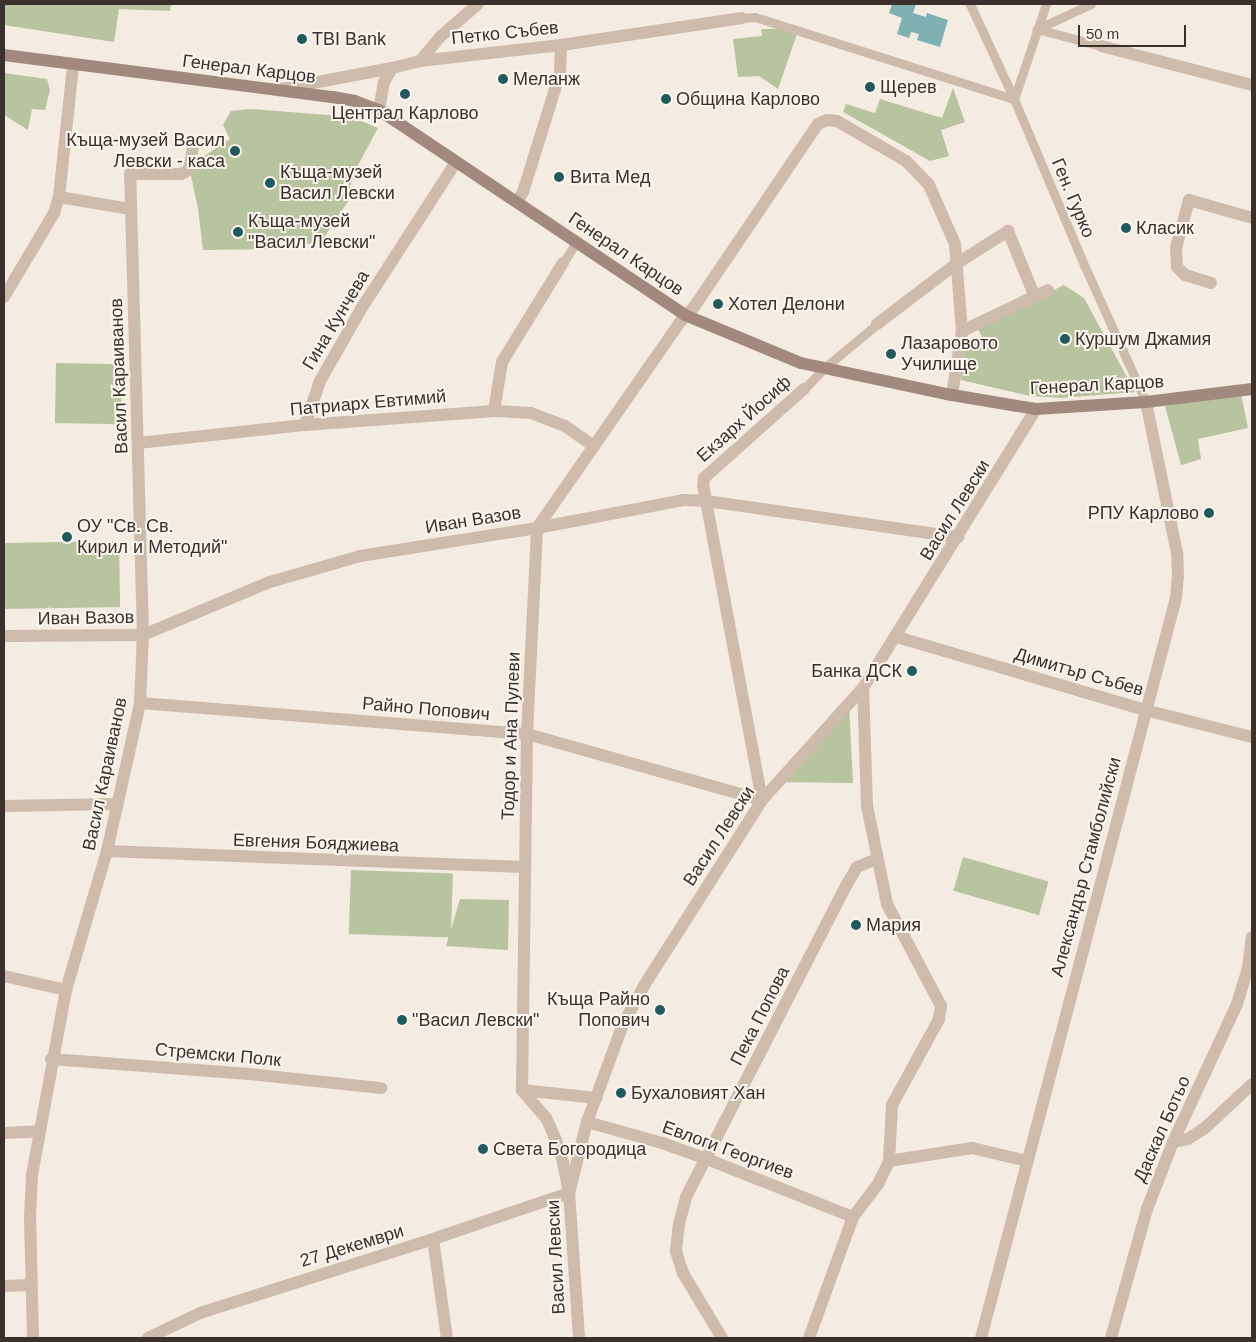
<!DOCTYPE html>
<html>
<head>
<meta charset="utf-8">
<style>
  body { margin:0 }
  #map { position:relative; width:1256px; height:1342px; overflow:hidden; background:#f4ebe1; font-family:Arial,sans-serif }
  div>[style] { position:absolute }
  .green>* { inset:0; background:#b8c4a0; transform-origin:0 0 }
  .water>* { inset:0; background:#7fb0b2 }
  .pedestrian>* { height:9px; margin:-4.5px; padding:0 4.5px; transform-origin:4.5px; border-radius:4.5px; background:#cdbbac }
  .minor>* { height:12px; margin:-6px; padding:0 6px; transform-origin:6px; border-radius:6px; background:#cdbbac }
  .tertiary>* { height:12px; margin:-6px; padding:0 6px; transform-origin:6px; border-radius:6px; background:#cdbbac }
  .secondary>* { height:12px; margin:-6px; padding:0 6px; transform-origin:6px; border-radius:6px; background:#a18a7d }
  .dots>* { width:14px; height:14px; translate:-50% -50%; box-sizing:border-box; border:2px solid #fbf5ee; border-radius:50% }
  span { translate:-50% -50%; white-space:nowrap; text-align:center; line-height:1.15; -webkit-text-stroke:4px #fbf5ee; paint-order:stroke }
  .street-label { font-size:18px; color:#3b302b }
  .poi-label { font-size:18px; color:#3b302b }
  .left { translate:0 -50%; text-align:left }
  .right { translate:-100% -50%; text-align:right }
  .frame { position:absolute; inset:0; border:5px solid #3b302b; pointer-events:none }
  .scale { position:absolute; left:1078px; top:25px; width:108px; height:22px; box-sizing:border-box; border:2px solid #3b302b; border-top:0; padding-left:6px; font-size:15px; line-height:18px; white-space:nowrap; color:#3b302b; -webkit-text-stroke:4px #fbf5ee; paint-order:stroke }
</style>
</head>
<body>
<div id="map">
  <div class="green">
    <div style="clip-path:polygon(4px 4px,171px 4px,170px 11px,119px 9px,114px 42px,4px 25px)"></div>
    <div style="clip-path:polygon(761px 29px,782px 29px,797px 34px,778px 89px,759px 76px,738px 77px,733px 39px,762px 36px)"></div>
    <div style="clip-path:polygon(4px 73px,47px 79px,50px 90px,45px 110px,32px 109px,28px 130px,4px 115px)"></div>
    <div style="clip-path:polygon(953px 88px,965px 122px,941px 130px,949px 156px,930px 161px,843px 112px,846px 104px,875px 113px,880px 99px,942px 118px)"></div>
    <div style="clip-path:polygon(250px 109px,341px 116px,359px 120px,378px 128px,357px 167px,350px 186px,349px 200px,321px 242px,274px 249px,203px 250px,198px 209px,189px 166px,230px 139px,223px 125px,231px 111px)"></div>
    <div style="clip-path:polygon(1064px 285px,1084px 298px,1135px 392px,1061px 398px,1030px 396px,961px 380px,963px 348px,984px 340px,977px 328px)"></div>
    <div style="left:56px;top:363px;width:66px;height:60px;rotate:1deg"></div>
    <div style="clip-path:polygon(1241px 394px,1248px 428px,1198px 439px,1201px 459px,1181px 465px,1165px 406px)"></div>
    <div style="left:119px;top:541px;width:66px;height:115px;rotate:89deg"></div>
    <div style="clip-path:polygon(849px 703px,853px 783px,778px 782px)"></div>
    <div style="left:963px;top:857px;width:89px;height:35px;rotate:16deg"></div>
    <div style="left:351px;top:870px;width:102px;height:64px;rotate:2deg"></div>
    <div style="clip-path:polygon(460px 899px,509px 900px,508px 950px,446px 946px)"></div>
  </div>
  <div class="water">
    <div style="clip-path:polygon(892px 4px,916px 4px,913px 13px,926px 17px,927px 13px,948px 20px,940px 47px,917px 40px,919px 34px,911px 32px,909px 38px,897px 34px,902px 18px,889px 13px)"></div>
  </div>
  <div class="pedestrian">
    <div style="left:1046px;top:4px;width:100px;rotate:108.6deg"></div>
    <div style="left:1014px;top:99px;width:182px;rotate:67.1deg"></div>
    <div style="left:1085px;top:267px;width:148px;rotate:65.7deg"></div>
    <div style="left:1091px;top:4px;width:60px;rotate:155.2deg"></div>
    <div style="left:1037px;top:29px;width:66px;rotate:14.9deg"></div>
    <div style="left:742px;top:18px;width:13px;rotate:-4deg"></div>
    <div style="left:755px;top:17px;width:272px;rotate:17.6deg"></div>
    <div style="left:1014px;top:99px;width:105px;rotate:-114.9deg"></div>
    <div style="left:563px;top:263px;width:25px;rotate:-58deg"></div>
    <div style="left:804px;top:389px;width:28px;rotate:-46deg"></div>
    <div style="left:823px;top:369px;width:70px;rotate:-39.8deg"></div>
  </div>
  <div class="minor">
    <div style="left:1101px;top:46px;width:156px;rotate:14.5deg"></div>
    <div style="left:420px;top:61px;width:31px;rotate:-50deg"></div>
    <div style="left:440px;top:37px;width:50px;rotate:-41deg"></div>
    <div style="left:281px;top:89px;width:113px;rotate:-10.7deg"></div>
    <div style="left:392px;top:68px;width:29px;rotate:-14deg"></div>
    <div style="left:420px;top:61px;width:142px;rotate:-6.5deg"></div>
    <div style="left:561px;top:45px;width:183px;rotate:-8.5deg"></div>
    <div style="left:379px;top:110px;width:28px;rotate:-80deg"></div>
    <div style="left:384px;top:82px;width:16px;rotate:-60deg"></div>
    <div style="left:59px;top:197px;width:73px;rotate:9.5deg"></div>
    <div style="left:517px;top:202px;width:12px;rotate:-59deg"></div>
    <div style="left:523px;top:192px;width:125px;rotate:-72.7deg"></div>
    <div style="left:560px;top:73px;width:28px;rotate:-88deg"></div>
    <div style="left:1211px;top:283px;width:27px;rotate:-163deg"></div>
    <div style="left:1185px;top:275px;width:11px;rotate:-135deg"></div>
    <div style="left:1177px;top:267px;width:19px;rotate:-93deg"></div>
    <div style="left:1176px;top:248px;width:50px;rotate:-74.8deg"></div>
    <div style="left:1189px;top:200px;width:66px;rotate:15.9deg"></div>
    <div style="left:877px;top:324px;width:99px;rotate:-37.2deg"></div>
    <div style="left:956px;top:264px;width:62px;rotate:-32.4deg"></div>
    <div style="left:1008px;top:231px;width:71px;rotate:67.8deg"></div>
    <div style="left:952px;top:395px;width:65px;rotate:-81.1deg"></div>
    <div style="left:962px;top:331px;width:95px;rotate:-25.5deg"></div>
    <div style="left:494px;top:411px;width:50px;rotate:-80.7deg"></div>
    <div style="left:502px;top:362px;width:116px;rotate:-58.4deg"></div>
    <div style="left:305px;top:425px;width:46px;rotate:-71.2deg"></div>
    <div style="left:320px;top:381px;width:83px;rotate:-60.3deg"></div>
    <div style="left:361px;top:309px;width:175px;rotate:-57.1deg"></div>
    <div style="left:138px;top:443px;width:168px;rotate:-6.2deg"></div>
    <div style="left:305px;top:425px;width:190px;rotate:-4.2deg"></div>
    <div style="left:494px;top:411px;width:37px;rotate:3deg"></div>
    <div style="left:531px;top:413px;width:36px;rotate:21deg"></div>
    <div style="left:565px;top:426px;width:35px;rotate:35deg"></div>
    <div style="left:4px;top:636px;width:139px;rotate:-0.4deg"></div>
    <div style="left:143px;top:635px;width:138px;rotate:-22.7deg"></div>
    <div style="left:270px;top:582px;width:94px;rotate:-16.1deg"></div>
    <div style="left:360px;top:556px;width:179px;rotate:-9deg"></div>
    <div style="left:537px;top:528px;width:150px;rotate:-10.8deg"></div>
    <div style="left:684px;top:500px;width:23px;rotate:2deg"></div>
    <div style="left:707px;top:501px;width:254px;rotate:8.2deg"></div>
    <div style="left:897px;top:637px;width:259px;rotate:16.4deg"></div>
    <div style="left:1145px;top:710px;width:110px;rotate:14.2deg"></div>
    <div style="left:140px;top:703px;width:388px;rotate:4.6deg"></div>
    <div style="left:527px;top:734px;width:244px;rotate:15.7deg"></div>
    <div style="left:762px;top:800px;width:319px;rotate:-100.6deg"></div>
    <div style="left:703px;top:486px;width:8px;rotate:-83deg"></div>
    <div style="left:704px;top:478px;width:134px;rotate:-41.7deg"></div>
    <div style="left:4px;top:806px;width:114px;rotate:-1deg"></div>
    <div style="left:107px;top:851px;width:417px;rotate:2.2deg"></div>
    <div style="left:4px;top:976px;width:64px;rotate:12.7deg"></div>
    <div style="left:51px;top:1059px;width:199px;rotate:4.3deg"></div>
    <div style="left:249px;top:1074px;width:133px;rotate:6.1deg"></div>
    <div style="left:522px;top:1090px;width:75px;rotate:6.1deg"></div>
    <div style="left:587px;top:1122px;width:78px;rotate:15.6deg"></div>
    <div style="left:662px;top:1143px;width:48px;rotate:19.6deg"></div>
    <div style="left:707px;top:1159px;width:157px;rotate:21.7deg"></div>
    <div style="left:4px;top:1133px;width:35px;rotate:-3deg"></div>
    <div style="left:1173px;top:1142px;width:15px;rotate:-11deg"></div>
    <div style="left:1188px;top:1139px;width:20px;rotate:-33deg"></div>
    <div style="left:1205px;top:1128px;width:64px;rotate:-43.1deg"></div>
    <div style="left:889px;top:1161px;width:84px;rotate:-8.9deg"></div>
    <div style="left:972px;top:1148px;width:57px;rotate:13.3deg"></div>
    <div style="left:433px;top:1239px;width:100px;rotate:82deg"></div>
    <div style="left:4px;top:1286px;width:27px;rotate:-2deg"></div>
    <div style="left:33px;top:1338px;width:120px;rotate:-91.4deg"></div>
    <div style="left:30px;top:1218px;width:43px;rotate:-87.3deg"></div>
    <div style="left:32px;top:1175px;width:188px;rotate:-79.6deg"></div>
    <div style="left:66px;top:990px;width:145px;rotate:-73.6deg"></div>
    <div style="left:107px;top:851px;width:152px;rotate:-77.4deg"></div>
    <div style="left:140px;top:703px;width:68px;rotate:-87.5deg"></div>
    <div style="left:143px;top:635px;width:461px;rotate:-91.6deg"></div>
    <div style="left:130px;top:174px;width:51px"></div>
    <div style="left:181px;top:174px;width:7px;rotate:-27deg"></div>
    <div style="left:187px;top:171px;width:6px;rotate:-59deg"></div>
    <div style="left:190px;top:166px;width:18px;rotate:-81deg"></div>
    <div style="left:148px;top:1338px;width:58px;rotate:-25.7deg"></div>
    <div style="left:200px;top:1313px;width:244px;rotate:-17.6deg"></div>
    <div style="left:433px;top:1239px;width:144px;rotate:-18.7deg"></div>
    <div style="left:569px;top:1193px;width:32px;rotate:-101deg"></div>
    <div style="left:563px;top:1162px;width:23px;rotate:-108deg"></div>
    <div style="left:556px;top:1140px;width:24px;rotate:-114deg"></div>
    <div style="left:546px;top:1118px;width:37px;rotate:-131deg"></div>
    <div style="left:522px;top:1090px;width:356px;rotate:-89.2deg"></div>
    <div style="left:527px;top:734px;width:206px;rotate:-87.2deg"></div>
    <div style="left:537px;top:528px;width:251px;rotate:-55.2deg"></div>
    <div style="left:680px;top:322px;width:21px;rotate:-47deg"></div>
    <div style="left:694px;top:307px;width:221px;rotate:-55.9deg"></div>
    <div style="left:818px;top:124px;width:10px;rotate:-24deg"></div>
    <div style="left:827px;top:120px;width:10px;rotate:6deg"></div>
    <div style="left:837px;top:121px;width:80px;rotate:30.1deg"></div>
    <div style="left:906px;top:161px;width:33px;rotate:46deg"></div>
    <div style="left:929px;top:185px;width:64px;rotate:66.2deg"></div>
    <div style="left:955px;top:244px;width:87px;rotate:85.4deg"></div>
    <div style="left:579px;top:1338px;width:145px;rotate:-93.9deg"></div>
    <div style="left:569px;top:1193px;width:73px;rotate:-75.8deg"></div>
    <div style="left:587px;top:1122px;width:104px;rotate:-69.8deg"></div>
    <div style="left:623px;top:1024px;width:46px;rotate:-61.2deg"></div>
    <div style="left:645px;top:984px;width:218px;rotate:-57.5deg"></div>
    <div style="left:762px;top:800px;width:151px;rotate:-48deg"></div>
    <div style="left:863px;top:688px;width:328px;rotate:-58.2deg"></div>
    <div style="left:722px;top:1338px;width:76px;rotate:-121deg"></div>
    <div style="left:683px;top:1273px;width:23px;rotate:-108deg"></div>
    <div style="left:676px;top:1251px;width:27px;rotate:-84deg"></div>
    <div style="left:679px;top:1224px;width:28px;rotate:-75deg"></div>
    <div style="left:686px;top:1197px;width:350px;rotate:-62.8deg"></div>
    <div style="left:846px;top:886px;width:22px;rotate:-60deg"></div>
    <div style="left:857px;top:867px;width:22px;rotate:-22deg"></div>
    <div style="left:809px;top:1338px;width:129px;rotate:-70deg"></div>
    <div style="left:853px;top:1217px;width:41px;rotate:-52.9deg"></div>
    <div style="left:878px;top:1184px;width:25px;rotate:-64deg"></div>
    <div style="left:889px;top:1161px;width:56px;rotate:-86.9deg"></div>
    <div style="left:892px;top:1105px;width:98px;rotate:-61.3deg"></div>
    <div style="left:939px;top:1019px;width:13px;rotate:-81deg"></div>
    <div style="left:941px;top:1006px;width:115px;rotate:-117.9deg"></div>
    <div style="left:887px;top:904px;width:100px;rotate:-101.5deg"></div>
    <div style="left:867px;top:806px;width:118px;rotate:-91.9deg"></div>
    <div style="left:1111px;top:1338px;width:134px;rotate:-74.4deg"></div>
    <div style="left:1147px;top:1209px;width:72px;rotate:-68.8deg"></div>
    <div style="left:1173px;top:1142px;width:152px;rotate:-65.1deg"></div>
    <div style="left:1237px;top:1004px;width:38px;rotate:-73deg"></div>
    <div style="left:1248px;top:968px;width:31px;rotate:-83deg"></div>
  </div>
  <div class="tertiary">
    <div style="left:4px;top:297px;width:98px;rotate:-59.2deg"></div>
    <div style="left:54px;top:213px;width:17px;rotate:-73deg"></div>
    <div style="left:59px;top:197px;width:133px;rotate:-83.9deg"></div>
    <div style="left:981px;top:1338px;width:765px;rotate:-75.24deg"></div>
    <div style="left:1176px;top:598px;width:22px;rotate:-85deg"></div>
    <div style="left:1178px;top:576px;width:23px;rotate:-92deg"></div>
    <div style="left:1177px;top:553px;width:154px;rotate:-101.6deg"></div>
  </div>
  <div class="secondary">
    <div style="left:4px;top:55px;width:332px;rotate:7.3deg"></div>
    <div style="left:333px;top:97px;width:22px;rotate:10deg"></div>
    <div style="left:355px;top:101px;width:26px;rotate:21deg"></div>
    <div style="left:379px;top:110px;width:368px;rotate:33.8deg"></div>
    <div style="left:685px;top:315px;width:126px;rotate:22.5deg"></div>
    <div style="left:801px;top:363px;width:154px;rotate:12deg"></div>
    <div style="left:952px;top:395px;width:85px;rotate:9.5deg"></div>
    <div style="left:1036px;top:409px;width:110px;rotate:-3.6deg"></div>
    <div style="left:1146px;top:402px;width:107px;rotate:-7deg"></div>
  </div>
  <div class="dots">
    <div style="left:302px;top:39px;background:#1f5a5e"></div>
    <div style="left:503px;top:79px;background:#1f5a5e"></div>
    <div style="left:870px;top:87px;background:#1f5a5e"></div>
    <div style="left:405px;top:94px;background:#1f5a5e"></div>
    <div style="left:666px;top:99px;background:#1f5a5e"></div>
    <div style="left:235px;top:151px;background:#1f5a5e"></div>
    <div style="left:559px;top:177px;background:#1f5a5e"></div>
    <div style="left:270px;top:183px;background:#1f5a5e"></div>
    <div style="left:1126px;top:228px;background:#1f5a5e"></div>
    <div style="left:238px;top:232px;background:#1f5a5e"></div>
    <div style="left:718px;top:304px;background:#1f5a5e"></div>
    <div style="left:1065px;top:339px;background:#1f5a5e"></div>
    <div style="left:891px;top:354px;background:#1f5a5e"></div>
    <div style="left:1209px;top:513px;background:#1f5a5e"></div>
    <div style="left:67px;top:537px;background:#1f5a5e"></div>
    <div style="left:912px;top:671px;background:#1f5a5e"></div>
    <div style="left:856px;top:925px;background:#1f5a5e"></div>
    <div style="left:660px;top:1010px;background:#1f5a5e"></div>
    <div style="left:402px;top:1020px;background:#1f5a5e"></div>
    <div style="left:621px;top:1093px;background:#1f5a5e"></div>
    <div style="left:483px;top:1149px;background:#1f5a5e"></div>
  </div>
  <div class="street-label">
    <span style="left:505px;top:33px;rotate:-6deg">Петко Събев</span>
    <span style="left:249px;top:69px;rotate:7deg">Генерал Карцов</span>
    <span style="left:1073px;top:198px;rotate:67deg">Ген. Гурко</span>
    <span style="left:626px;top:254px;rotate:34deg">Генерал Карцов</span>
    <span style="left:336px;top:320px;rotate:-59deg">Гина Кунчева</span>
    <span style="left:119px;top:376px;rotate:-92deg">Васил Караиванов</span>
    <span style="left:1097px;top:385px;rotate:-3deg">Генерал Карцов</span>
    <span style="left:368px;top:403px;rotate:-5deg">Патриарх Евтимий</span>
    <span style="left:744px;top:419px;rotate:-42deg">Екзарх Йосиф</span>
    <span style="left:955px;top:510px;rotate:-58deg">Васил Левски</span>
    <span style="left:473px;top:520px;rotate:-9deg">Иван Вазов</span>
    <span style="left:86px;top:618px;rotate:-1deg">Иван Вазов</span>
    <span style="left:1079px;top:672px;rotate:16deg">Димитър Събев</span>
    <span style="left:426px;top:709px;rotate:5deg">Райно Попович</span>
    <span style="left:511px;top:736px;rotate:-88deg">Тодор и Ана Пулеви</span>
    <span style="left:105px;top:774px;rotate:-78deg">Васил Караиванов</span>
    <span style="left:719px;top:836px;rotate:-57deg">Васил Левски</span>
    <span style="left:316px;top:843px;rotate:2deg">Евгения Бояджиева</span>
    <span style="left:1086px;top:867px;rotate:-75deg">Александър Стамболийски</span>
    <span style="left:760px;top:1016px;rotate:-63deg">Пека Попова</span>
    <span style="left:218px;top:1055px;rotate:5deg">Стремски Полк</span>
    <span style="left:1162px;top:1129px;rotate:-66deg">Даскал Ботьо</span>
    <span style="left:728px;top:1150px;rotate:20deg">Евлоги Георгиев</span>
    <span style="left:352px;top:1246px;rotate:-17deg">27 Декември</span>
    <span style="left:556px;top:1257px;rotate:-93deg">Васил Левски</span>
  </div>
  <div class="poi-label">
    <span class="left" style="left:312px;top:39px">TBI Bank</span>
    <span class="left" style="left:513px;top:79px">Меланж</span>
    <span class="left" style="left:880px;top:87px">Щерев</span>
    <span class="left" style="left:676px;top:99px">Община Карлово</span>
    <span style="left:405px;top:113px">Централ Карлово</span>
    <span class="right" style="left:225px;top:151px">Къща-музей Васил<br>Левски - каса</span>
    <span class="left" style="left:280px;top:183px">Къща-музей<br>Васил Левски</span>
    <span class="left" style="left:570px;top:177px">Вита Мед</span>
    <span class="left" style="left:248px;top:232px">Къща-музей<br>"Васил Левски"</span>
    <span class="left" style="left:1136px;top:228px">Класик</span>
    <span class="left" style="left:728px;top:304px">Хотел Делони</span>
    <span class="left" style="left:1075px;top:339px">Куршум Джамия</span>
    <span class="left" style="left:901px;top:354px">Лазаровото<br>Училище</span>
    <span class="right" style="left:1199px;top:513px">РПУ Карлово</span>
    <span class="left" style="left:77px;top:537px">ОУ "Св. Св.<br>Кирил и Методий"</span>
    <span class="right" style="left:902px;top:671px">Банка ДСК</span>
    <span class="left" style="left:866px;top:925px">Мария</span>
    <span class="right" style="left:650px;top:1010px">Къща Райно<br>Попович</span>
    <span class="left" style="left:412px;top:1020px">"Васил Левски"</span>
    <span class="left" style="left:631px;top:1093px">Бухаловият Хан</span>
    <span class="left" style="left:493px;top:1149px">Света Богородица</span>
  </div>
  <div class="frame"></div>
  <div class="scale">50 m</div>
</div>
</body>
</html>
